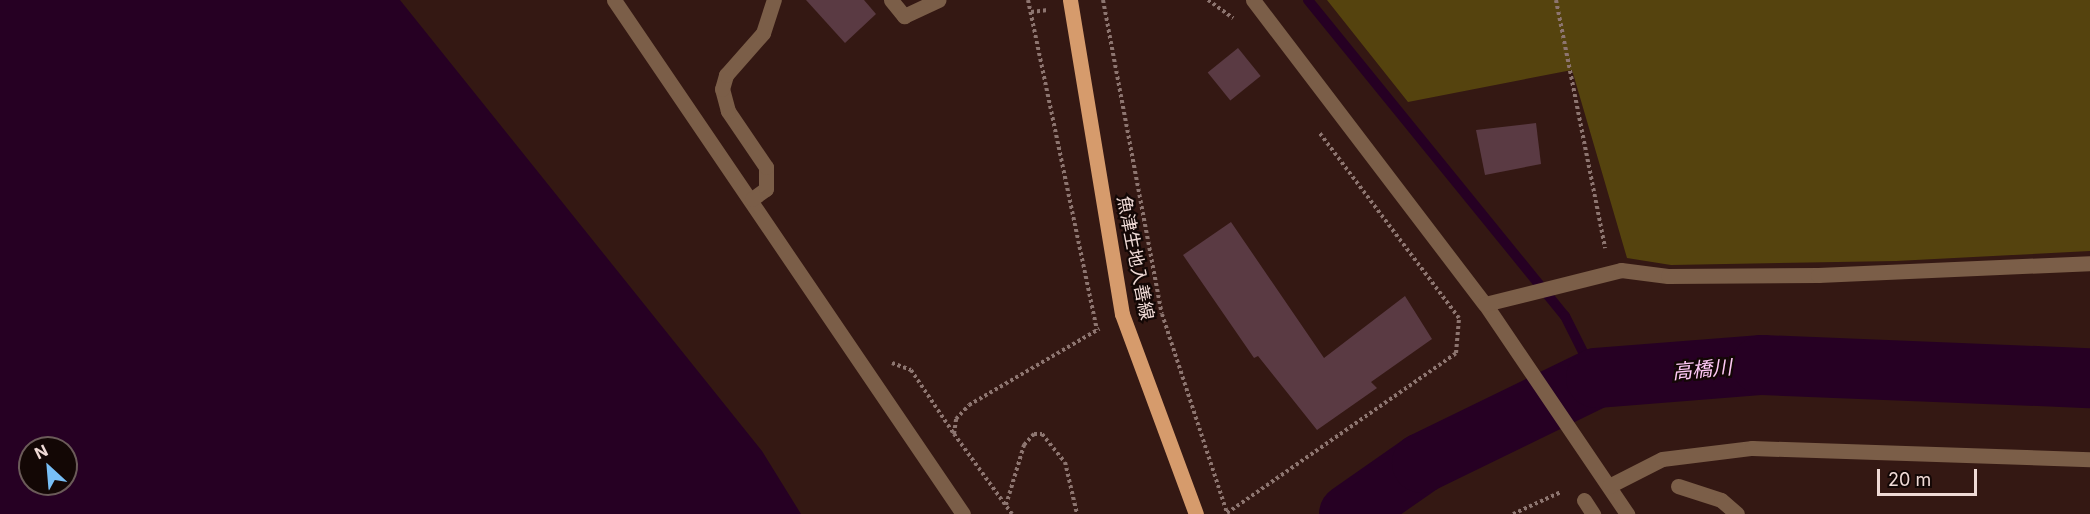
<!DOCTYPE html>
<html>
<head>
<meta charset="utf-8">
<style>
  body { margin:0 }
  #map { position:relative; width:2090px; height:514px; overflow:hidden; background:#341813; font-family:Inter,"Noto Sans JP",sans-serif }
  div>[style] { position:absolute }
  .green>* { inset:0; background:#55430e }
  .water>* { inset:0; background:#260023 }
  .stream>* { height:10px; margin:-5px; padding:0 5px; transform-origin:5px; border-radius:5px; background:#260023 }
  .river>* { height:60px; margin:-30px; padding:0 30px; transform-origin:30px; border-radius:30px; background:#260023 }
  .building>* { inset:0; background:#5a3a43; transform-origin:0 0 }
  .path>* { height:4px; margin-top:-2px; transform-origin:0; background:repeating-linear-gradient(90deg,#8d7570 0 3px,transparent 0 6px) }
  .minor>* { height:15px; margin:-7.5px; padding:0 7.5px; transform-origin:7.5px; border-radius:7.5px; background:#7b5e48 }
  .major>* { height:15px; margin:-7.5px; padding:0 7.5px; transform-origin:7.5px; border-radius:7.5px; background:#d69b6c }
  span { translate:-50% -50%; white-space:nowrap; text-align:center; line-height:1.15; -webkit-text-stroke:4.5px #130705; paint-order:stroke }
  .street-label { font-size:18px; color:#efdad6 }
  .water-label { font-size:20px; color:#ffc9f6; font-style:italic }
  .north { position:absolute; left:18px; top:436px; width:60px; height:60px; box-sizing:border-box; background:#130705; border:2px solid #6b5b59; border-radius:50%; rotate:334deg; font-size:16px; font-weight:700; line-height:24px; text-align:center; color:#efdad6 }
  .north::after { content:''; display:block; margin:auto; width:21px; height:27px; background:#78bff7; clip-path:polygon(50% 0,100% 100%,50% 72%,0 100%) }
  .scale { position:absolute; left:1877px; top:469px; width:100px; height:27px; box-sizing:border-box; border:3px solid #efdad6; border-top:0; padding-left:8px; font-size:18px; line-height:21px; white-space:nowrap; color:#efdad6; -webkit-text-stroke:4px #130705; paint-order:stroke }
</style>
</head>
<body>
<div id="map">
  <div class="green">
    <div style="clip-path:polygon(1327px 0,2090px 0,2090px 251px,1896px 261px,1671px 265px,1627px 258px,1572px 70px,1408px 102px)"></div>
  </div>
  <div class="water">
    <div style="clip-path:polygon(evenodd,0 0,400px 0,762px 451px,801px 514px,0 514px,0 0,30px 448px,66px 448px,66px 484px,30px 484px,30px 448px)"></div>
  </div>
  <div class="stream">
    <div style="left:1308px;top:0;width:407px;rotate:50.9deg"></div>
    <div style="left:1565px;top:316px;width:69px;rotate:63.4deg"></div>
  </div>
  <div class="river">
    <div style="left:1349px;top:514px;width:89px;rotate:-34.9deg"></div>
    <div style="left:1422px;top:463px;width:194px;rotate:-26deg"></div>
    <div style="left:1596px;top:378px;width:167px;rotate:-4.5deg"></div>
    <div style="left:1762px;top:365px;width:328px;rotate:2.3deg"></div>
  </div>
  <div class="building">
    <div style="clip-path:polygon(806px 0,864px 0,876px 14px,845px 43px)"></div>
    <div style="left:1238px;top:48px;width:36px;height:39px;rotate:51deg"></div>
    <div style="clip-path:polygon(1536px 123px,1541px 164px,1485px 175px,1476px 130px)"></div>
    <div style="clip-path:polygon(1231px 222px,1324px 358px,1405px 296px,1432px 339px,1371px 382px,1377px 388px,1317px 430px,1258px 356px,1254px 358px,1183px 255px)"></div>
  </div>
  <div class="path">
    <div style="left:1028px;top:0;width:337px;rotate:78.2deg"></div>
    <div style="left:1103px;top:0;width:319px;rotate:79.4deg"></div>
    <div style="left:1162px;top:314px;width:209px;rotate:71.9deg"></div>
    <div style="left:1227px;top:513px;width:279px;rotate:-34.9deg"></div>
    <div style="left:1456px;top:353px;width:35px;rotate:-85deg"></div>
    <div style="left:1459px;top:318px;width:233px;rotate:-127deg"></div>
    <div style="left:1208px;top:0;width:31px;rotate:36deg"></div>
    <div style="left:1556px;top:0;width:253px;rotate:78.8deg"></div>
    <div style="left:1031px;top:12px;width:17px;rotate:-7deg"></div>
    <div style="left:892px;top:363px;width:20px;rotate:20deg"></div>
    <div style="left:911px;top:370px;width:77px;rotate:56.1deg"></div>
    <div style="left:1006px;top:505px;width:63px;rotate:-73.3deg"></div>
    <div style="left:1024px;top:445px;width:15px;rotate:-48deg"></div>
    <div style="left:1034px;top:434px;width:8px"></div>
    <div style="left:1042px;top:434px;width:36px;rotate:51deg"></div>
    <div style="left:1065px;top:462px;width:53px;rotate:77deg"></div>
    <div style="left:1012px;top:514px;width:99px;rotate:-125.9deg"></div>
    <div style="left:954px;top:434px;width:15px;rotate:-82deg"></div>
    <div style="left:956px;top:419px;width:19px;rotate:-47deg"></div>
    <div style="left:969px;top:405px;width:151px;rotate:-30.3deg"></div>
    <div style="left:1513px;top:514px;width:53px;rotate:-24.6deg"></div>
  </div>
  <div class="minor">
    <div style="left:614px;top:0;width:621px;rotate:55.82deg"></div>
    <div style="left:891px;top:0;width:21px;rotate:51deg"></div>
    <div style="left:904px;top:16px;width:38px;rotate:-25deg"></div>
    <div style="left:1253px;top:0;width:382px;rotate:52.7deg"></div>
    <div style="left:1485px;top:304px;width:254px;rotate:55.9deg"></div>
    <div style="left:752px;top:199px;width:17px;rotate:-36deg"></div>
    <div style="left:766px;top:189px;width:22px;rotate:-90deg"></div>
    <div style="left:766px;top:167px;width:68px;rotate:-124.2deg"></div>
    <div style="left:728px;top:111px;width:23px;rotate:-105deg"></div>
    <div style="left:722px;top:89px;width:15px;rotate:-74deg"></div>
    <div style="left:726px;top:75px;width:56px;rotate:-48.6deg"></div>
    <div style="left:763px;top:33px;width:35px;rotate:-72deg"></div>
    <div style="left:1485px;top:304px;width:140px;rotate:-14deg"></div>
    <div style="left:1621px;top:270px;width:47px;rotate:7.3deg"></div>
    <div style="left:1668px;top:276px;width:150px;rotate:-0.4deg"></div>
    <div style="left:1818px;top:275px;width:272px;rotate:-2.5deg"></div>
    <div style="left:1609px;top:486px;width:59px;rotate:-27deg"></div>
    <div style="left:1662px;top:459px;width:91px;rotate:-7deg"></div>
    <div style="left:1752px;top:448px;width:338px;rotate:1.9deg"></div>
    <div style="left:1678px;top:486px;width:45px;rotate:18deg"></div>
    <div style="left:1721px;top:500px;width:21px;rotate:41deg"></div>
    <div style="left:1584px;top:500px;width:17px;rotate:57deg"></div>
  </div>
  <div class="major">
    <div style="left:1070px;top:0;width:318px;rotate:80.6deg"></div>
    <div style="left:1122px;top:314px;width:213px;rotate:69.7deg"></div>
  </div>
  <div class="street-label">
    <span style="left:1135px;top:258px;rotate:79deg">魚津生地入善線</span>
  </div>
  <div class="water-label">
    <span style="left:1702px;top:370px;rotate:-5deg">高橋川</span>
  </div>
  <div class="north">N</div>
  <div class="scale">20 m</div>
</div>
</body>
</html>
